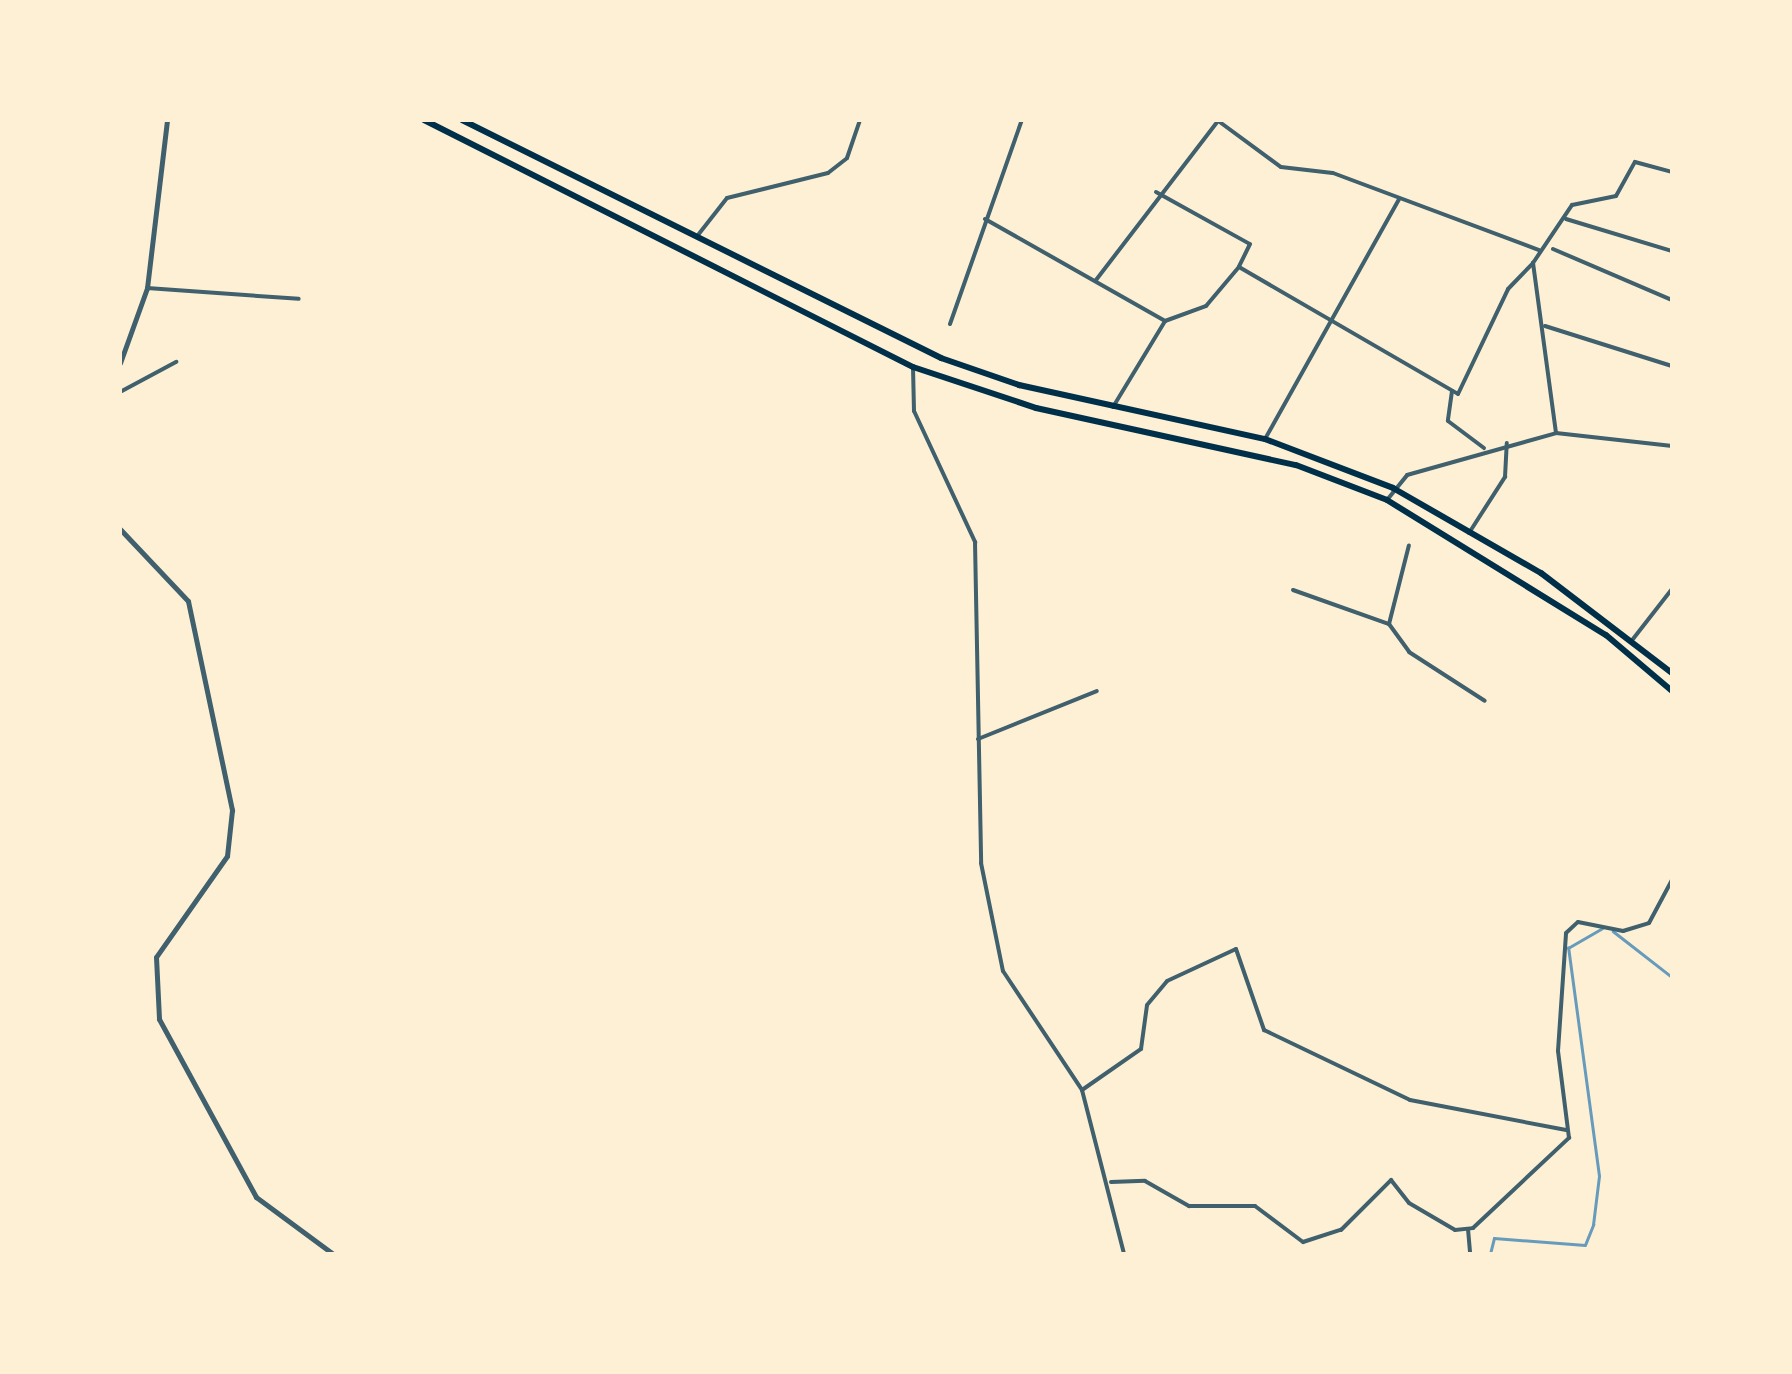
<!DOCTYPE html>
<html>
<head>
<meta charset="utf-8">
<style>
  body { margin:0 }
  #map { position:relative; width:1792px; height:1374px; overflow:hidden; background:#fdf0d5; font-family:"Archivo Narrow",sans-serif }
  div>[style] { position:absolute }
  .stream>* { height:2.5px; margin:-1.25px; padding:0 1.25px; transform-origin:1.25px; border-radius:1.25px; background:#669bbc }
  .minor>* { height:4px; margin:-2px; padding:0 2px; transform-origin:2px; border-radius:2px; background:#3f606c }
  .tertiary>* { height:5px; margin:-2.5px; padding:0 2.5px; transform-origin:2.5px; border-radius:2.5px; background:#3f606c }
  .trunk>* { height:6px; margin:-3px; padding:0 3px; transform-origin:3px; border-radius:3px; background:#003049 }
  span { translate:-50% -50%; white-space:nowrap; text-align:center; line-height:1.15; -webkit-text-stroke:10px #fdf0d5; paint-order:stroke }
  .frame { position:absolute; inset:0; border:122px solid #fdf0d5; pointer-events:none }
</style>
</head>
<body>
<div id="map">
  <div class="stream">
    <div style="left:1613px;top:931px;width:75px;rotate:37.9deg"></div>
    <div style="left:1490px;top:1254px;width:16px;rotate:-76deg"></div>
    <div style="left:1494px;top:1238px;width:91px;rotate:4.4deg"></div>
    <div style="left:1585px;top:1245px;width:22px;rotate:-68deg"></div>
    <div style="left:1593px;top:1225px;width:49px;rotate:-83deg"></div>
    <div style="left:1599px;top:1176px;width:230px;rotate:-97.7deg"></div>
    <div style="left:1568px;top:948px;width:39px;rotate:-30deg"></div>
  </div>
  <div class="minor">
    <div style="left:1217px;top:120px;width:79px;rotate:36.3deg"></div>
    <div style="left:1281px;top:167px;width:52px;rotate:6.6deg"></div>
    <div style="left:1333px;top:173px;width:220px;rotate:20.5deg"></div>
    <div style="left:1156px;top:192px;width:107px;rotate:29deg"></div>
    <div style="left:1250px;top:244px;width:25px;rotate:116deg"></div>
    <div style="left:985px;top:219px;width:207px;rotate:29.5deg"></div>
    <div style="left:1165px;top:321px;width:44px;rotate:-20.1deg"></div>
    <div style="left:1206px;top:306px;width:51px;rotate:-49.8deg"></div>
    <div style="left:1239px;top:267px;width:253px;rotate:30.1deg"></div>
    <div style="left:1458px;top:394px;width:116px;rotate:-64.5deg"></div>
    <div style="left:1508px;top:289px;width:36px;rotate:-46deg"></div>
    <div style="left:1566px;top:219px;width:111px;rotate:16.8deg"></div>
    <div style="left:698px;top:235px;width:47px;rotate:-51.9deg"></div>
    <div style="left:727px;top:198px;width:104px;rotate:-13.9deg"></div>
    <div style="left:828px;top:173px;width:24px;rotate:-38deg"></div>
    <div style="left:847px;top:158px;width:40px;rotate:-71.1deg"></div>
    <div style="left:1553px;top:249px;width:129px;rotate:23.2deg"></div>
    <div style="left:1096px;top:280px;width:200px;rotate:-52.5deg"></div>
    <div style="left:147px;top:288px;width:152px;rotate:4.1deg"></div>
    <div style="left:950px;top:324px;width:216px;rotate:-70.6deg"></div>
    <div style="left:1545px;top:326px;width:133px;rotate:17.5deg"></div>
    <div style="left:913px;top:367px;width:44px;rotate:88.7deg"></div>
    <div style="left:914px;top:411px;width:145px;rotate:65deg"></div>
    <div style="left:975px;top:542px;width:321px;rotate:88.9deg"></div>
    <div style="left:981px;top:863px;width:110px;rotate:78.5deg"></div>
    <div style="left:1003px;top:971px;width:143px;rotate:56.4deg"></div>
    <div style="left:1082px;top:1090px;width:169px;rotate:75.6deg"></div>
    <div style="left:1452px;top:391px;width:30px;rotate:98deg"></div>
    <div style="left:1448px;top:421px;width:45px;rotate:36.9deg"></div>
    <div style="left:120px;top:392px;width:64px;rotate:-28.2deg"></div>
    <div style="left:1113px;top:407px;width:100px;rotate:-58.8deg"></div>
    <div style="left:1556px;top:433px;width:172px;rotate:-97.7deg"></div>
    <div style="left:1533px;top:263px;width:70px;rotate:-56.1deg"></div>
    <div style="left:1572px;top:205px;width:45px;rotate:-11.6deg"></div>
    <div style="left:1616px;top:196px;width:39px;rotate:-61deg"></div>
    <div style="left:1635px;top:162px;width:38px;rotate:15deg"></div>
    <div style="left:1265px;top:439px;width:275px;rotate:-60.8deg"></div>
    <div style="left:1387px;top:500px;width:32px;rotate:-51deg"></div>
    <div style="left:1407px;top:475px;width:155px;rotate:-15.7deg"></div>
    <div style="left:1556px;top:433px;width:117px;rotate:6.4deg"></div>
    <div style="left:1469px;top:533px;width:67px;rotate:-57.3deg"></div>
    <div style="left:1505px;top:477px;width:34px;rotate:-87deg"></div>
    <div style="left:1293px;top:590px;width:102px;rotate:19.5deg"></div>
    <div style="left:1389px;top:624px;width:34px;rotate:54deg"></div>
    <div style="left:1409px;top:652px;width:90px;rotate:32.8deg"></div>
    <div style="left:1389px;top:624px;width:81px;rotate:-75.8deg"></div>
    <div style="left:1633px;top:639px;width:63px;rotate:-52deg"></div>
    <div style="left:978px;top:739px;width:128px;rotate:-22deg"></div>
    <div style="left:1082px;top:1090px;width:72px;rotate:-34.8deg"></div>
    <div style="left:1141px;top:1049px;width:44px;rotate:-82.2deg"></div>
    <div style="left:1147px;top:1005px;width:31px;rotate:-50deg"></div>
    <div style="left:1167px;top:981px;width:76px;rotate:-24.9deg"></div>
    <div style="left:1236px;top:949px;width:86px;rotate:70.9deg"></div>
    <div style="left:1264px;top:1030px;width:162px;rotate:25.6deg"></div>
    <div style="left:1410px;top:1100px;width:159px;rotate:10.9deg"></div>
    <div style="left:1111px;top:1182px;width:34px;rotate:-2deg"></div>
    <div style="left:1145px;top:1181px;width:51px;rotate:29.6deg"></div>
    <div style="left:1189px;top:1206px;width:66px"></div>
    <div style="left:1255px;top:1206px;width:60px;rotate:36.9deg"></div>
    <div style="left:1303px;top:1242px;width:40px;rotate:-18deg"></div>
    <div style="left:1341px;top:1230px;width:71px;rotate:-45deg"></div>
    <div style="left:1391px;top:1180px;width:29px;rotate:52deg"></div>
    <div style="left:1409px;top:1203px;width:53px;rotate:30.4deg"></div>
    <div style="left:1455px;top:1230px;width:18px;rotate:-6deg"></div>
    <div style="left:1473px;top:1228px;width:132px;rotate:-43.2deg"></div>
    <div style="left:1569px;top:1138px;width:88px;rotate:-97.2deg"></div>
    <div style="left:1558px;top:1051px;width:118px;rotate:-86.1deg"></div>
    <div style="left:1566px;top:933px;width:16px;rotate:-43deg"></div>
    <div style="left:1578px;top:922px;width:46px;rotate:11.3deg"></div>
    <div style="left:1623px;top:931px;width:27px;rotate:-17deg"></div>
    <div style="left:1649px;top:923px;width:49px;rotate:-61.9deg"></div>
    <div style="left:1468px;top:1229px;width:25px;rotate:85deg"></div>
  </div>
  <div class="tertiary">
    <div style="left:120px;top:363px;width:80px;rotate:-70.2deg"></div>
    <div style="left:147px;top:288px;width:169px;rotate:-83.2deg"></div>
    <div style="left:120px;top:529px;width:99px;rotate:46.6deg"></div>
    <div style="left:188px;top:601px;width:214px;rotate:78.1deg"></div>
    <div style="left:232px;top:810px;width:46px;rotate:96.2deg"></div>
    <div style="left:227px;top:856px;width:123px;rotate:125.1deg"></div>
    <div style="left:156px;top:957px;width:62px;rotate:87.2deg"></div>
    <div style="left:159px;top:1019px;width:203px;rotate:61.4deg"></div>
    <div style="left:256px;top:1197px;width:96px;rotate:36.5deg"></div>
  </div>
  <div class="trunk">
    <div style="left:424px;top:120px;width:548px;rotate:26.8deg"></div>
    <div style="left:913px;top:367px;width:130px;rotate:18.4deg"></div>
    <div style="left:1036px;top:408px;width:266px;rotate:12.4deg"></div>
    <div style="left:1296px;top:465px;width:97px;rotate:21deg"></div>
    <div style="left:1387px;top:500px;width:257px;rotate:31.7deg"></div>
    <div style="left:1606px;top:635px;width:87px;rotate:40.3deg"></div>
    <div style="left:462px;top:120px;width:535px;rotate:26.42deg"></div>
    <div style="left:941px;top:358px;width:83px;rotate:19.1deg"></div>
    <div style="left:1019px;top:385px;width:252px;rotate:12.4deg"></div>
    <div style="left:1265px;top:439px;width:137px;rotate:20.9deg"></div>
    <div style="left:1393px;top:488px;width:171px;rotate:29.9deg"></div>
    <div style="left:1541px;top:573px;width:165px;rotate:37.4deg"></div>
  </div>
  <div class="frame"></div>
</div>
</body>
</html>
